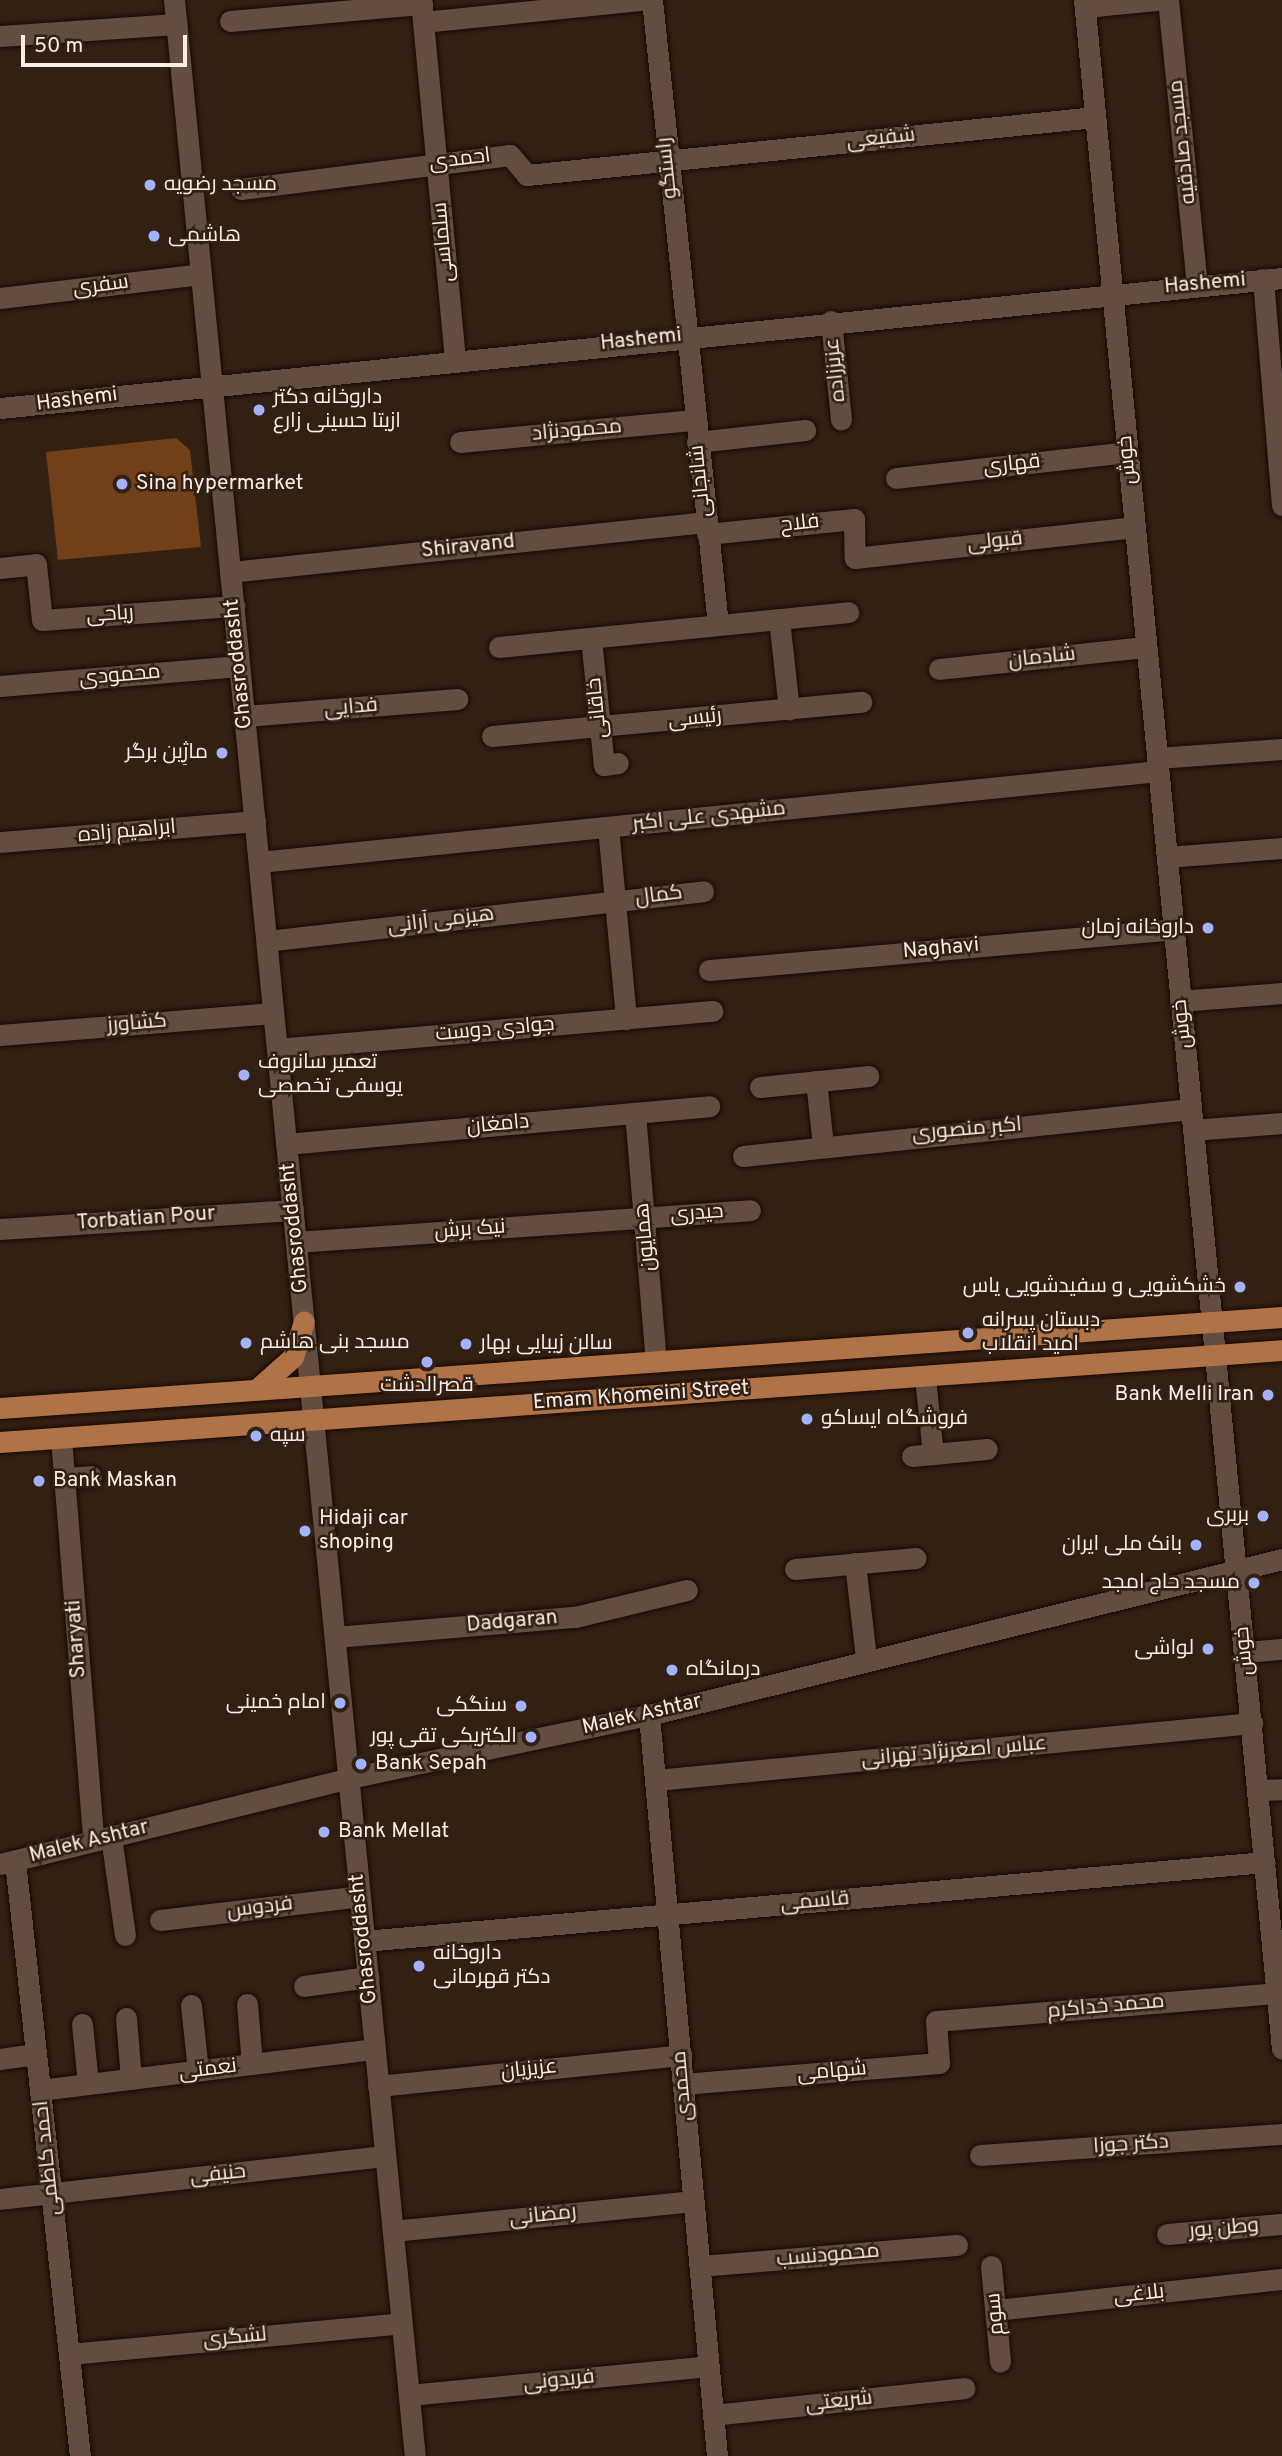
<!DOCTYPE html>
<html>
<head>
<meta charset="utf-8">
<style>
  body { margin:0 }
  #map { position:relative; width:1282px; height:2456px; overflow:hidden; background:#322013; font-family:Overpass,Cairo,sans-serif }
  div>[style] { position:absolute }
  .building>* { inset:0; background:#713f18 }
  .roads { filter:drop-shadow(0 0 2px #190901) drop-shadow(0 0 2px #190901) }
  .street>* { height:21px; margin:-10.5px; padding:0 10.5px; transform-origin:10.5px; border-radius:10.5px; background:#624d40 }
  .secondary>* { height:21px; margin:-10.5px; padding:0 10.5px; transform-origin:10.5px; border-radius:10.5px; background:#624d40 }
  .primary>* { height:21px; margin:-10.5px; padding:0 10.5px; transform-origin:10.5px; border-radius:10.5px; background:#af7347 }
  .dots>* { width:19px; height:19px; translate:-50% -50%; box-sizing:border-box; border:4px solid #322013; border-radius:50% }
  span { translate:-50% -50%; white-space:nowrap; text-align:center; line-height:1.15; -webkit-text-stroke:5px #322013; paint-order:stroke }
  .street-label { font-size:21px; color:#faede5 }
  .poi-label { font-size:21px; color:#faede5 }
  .left { translate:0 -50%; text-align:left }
  .right { translate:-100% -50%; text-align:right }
  .scale { position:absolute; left:21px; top:35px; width:166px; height:32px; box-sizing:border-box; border:4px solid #faede5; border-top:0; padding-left:9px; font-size:21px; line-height:24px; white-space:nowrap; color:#faede5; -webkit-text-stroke:5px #322013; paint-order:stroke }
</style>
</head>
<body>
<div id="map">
  <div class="building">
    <div style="clip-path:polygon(176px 438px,190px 450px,201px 547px,58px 560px,46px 452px)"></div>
  </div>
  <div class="roads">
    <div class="street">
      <div style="left:421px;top:0;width:361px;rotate:84.6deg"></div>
      <div style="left:652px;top:0;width:628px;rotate:83.97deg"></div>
      <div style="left:1168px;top:0;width:286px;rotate:84.2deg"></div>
      <div style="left:1085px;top:7px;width:71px;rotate:-5.6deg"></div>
      <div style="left:230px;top:21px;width:193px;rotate:-5.1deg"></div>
      <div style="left:423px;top:22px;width:218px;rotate:-5.8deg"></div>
      <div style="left:0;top:36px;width:177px;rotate:-3.9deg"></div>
      <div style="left:241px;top:189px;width:271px;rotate:-7.2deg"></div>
      <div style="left:510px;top:155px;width:26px;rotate:50deg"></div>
      <div style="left:527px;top:175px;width:571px;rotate:-5.83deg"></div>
      <div style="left:1263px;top:279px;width:227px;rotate:85.2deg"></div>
      <div style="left:0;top:298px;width:202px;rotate:-6.8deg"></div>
      <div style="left:831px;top:321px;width:99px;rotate:84.2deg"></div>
      <div style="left:460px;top:442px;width:235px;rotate:-5.4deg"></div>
      <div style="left:697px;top:442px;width:109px;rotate:-6.3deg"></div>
      <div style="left:896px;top:478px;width:233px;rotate:-6.4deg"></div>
      <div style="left:707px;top:534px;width:148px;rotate:-5.8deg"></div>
      <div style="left:854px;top:519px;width:39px;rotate:89deg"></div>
      <div style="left:855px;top:558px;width:282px;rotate:-6.3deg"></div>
      <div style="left:0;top:568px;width:36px;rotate:-6deg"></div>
      <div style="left:36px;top:564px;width:56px;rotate:83.9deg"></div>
      <div style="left:42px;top:620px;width:193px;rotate:-4.2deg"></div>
      <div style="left:230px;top:572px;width:479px;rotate:-6deg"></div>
      <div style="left:779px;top:619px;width:91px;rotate:83.7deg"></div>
      <div style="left:591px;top:638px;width:128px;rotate:84.2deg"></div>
      <div style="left:604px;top:765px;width:14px;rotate:-8deg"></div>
      <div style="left:499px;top:647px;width:351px;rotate:-5.7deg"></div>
      <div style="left:939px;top:669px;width:208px;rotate:-6.1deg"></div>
      <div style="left:0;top:686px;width:240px;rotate:-4.8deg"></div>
      <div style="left:245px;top:716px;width:213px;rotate:-4.6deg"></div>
      <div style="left:492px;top:736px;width:371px;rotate:-5.3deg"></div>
      <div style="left:1157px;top:758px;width:125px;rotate:-4.1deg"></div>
      <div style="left:608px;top:827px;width:193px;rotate:84.6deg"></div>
      <div style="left:0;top:842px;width:256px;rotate:-4.7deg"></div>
      <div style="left:1167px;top:857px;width:115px;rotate:-4.5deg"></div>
      <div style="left:259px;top:862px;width:904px;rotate:-5.78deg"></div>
      <div style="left:267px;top:941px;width:439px;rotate:-6.5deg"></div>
      <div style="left:709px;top:970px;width:467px;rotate:-5deg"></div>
      <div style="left:1180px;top:1001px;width:102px;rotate:-4.5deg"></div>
      <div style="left:0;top:1035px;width:274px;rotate:-4.6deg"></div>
      <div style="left:277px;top:1049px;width:437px;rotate:-5deg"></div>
      <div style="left:816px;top:1081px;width:64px;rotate:83.8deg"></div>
      <div style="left:760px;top:1087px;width:109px;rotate:-5.8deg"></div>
      <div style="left:635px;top:1113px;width:249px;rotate:85.2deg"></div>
      <div style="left:1193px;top:1130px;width:89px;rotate:-4.5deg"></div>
      <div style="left:286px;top:1144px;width:425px;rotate:-5.1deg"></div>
      <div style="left:743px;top:1156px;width:450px;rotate:-6deg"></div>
      <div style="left:0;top:1229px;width:294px;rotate:-3.7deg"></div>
      <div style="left:296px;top:1242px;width:455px;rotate:-4deg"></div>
      <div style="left:925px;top:1377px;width:77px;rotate:84.1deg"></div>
      <div style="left:61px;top:1438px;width:403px;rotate:85.4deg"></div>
      <div style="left:912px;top:1456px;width:75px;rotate:-5.3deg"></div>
      <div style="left:64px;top:1478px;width:27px;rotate:-4deg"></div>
      <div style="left:855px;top:1563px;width:96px;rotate:83.4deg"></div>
      <div style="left:795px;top:1569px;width:121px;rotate:-5.2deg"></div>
      <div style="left:335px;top:1637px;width:241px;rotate:-4.8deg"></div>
      <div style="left:575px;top:1617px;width:115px;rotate:-13.6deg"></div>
      <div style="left:1245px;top:1652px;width:37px;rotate:-5deg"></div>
      <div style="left:649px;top:1715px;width:744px;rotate:84.76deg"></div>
      <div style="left:656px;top:1780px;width:599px;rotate:-5.46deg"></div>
      <div style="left:1258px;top:1790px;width:24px;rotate:-2deg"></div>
      <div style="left:111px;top:1836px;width:100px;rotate:82deg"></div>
      <div style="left:15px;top:1861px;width:599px;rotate:83.77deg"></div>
      <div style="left:160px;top:1920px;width:201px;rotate:-6.8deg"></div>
      <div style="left:364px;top:1941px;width:904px;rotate:-5.01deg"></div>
      <div style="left:304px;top:1986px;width:65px;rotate:-8deg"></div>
      <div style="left:247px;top:2004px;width:60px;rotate:85.2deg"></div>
      <div style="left:191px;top:2005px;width:66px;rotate:83.9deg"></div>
      <div style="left:126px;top:2018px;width:61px;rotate:85.3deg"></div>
      <div style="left:82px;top:2024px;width:60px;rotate:84.3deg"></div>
      <div style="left:0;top:2059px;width:36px;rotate:-8deg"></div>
      <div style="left:683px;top:2084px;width:257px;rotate:-4.7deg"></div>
      <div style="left:939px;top:2063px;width:42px;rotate:-94.1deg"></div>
      <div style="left:936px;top:2021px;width:342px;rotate:-4.7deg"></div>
      <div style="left:378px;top:2086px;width:305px;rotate:-5.8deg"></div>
      <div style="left:40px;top:2090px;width:337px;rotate:-7deg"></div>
      <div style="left:980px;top:2155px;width:303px;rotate:-4deg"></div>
      <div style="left:0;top:2199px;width:387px;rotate:-6.4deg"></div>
      <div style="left:393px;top:2231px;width:302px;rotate:-5.7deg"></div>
      <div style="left:1167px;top:2234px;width:115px;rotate:-5deg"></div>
      <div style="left:700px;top:2266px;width:258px;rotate:-4.7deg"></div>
      <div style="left:991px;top:2266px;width:96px;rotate:84.6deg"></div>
      <div style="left:996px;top:2310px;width:288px;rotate:-6.2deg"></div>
      <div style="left:69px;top:2354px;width:334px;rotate:-5.3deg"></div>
      <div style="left:409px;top:2395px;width:301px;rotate:-5.5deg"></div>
      <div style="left:713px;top:2415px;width:253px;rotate:-6.1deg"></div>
    </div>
    <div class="secondary">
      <div style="left:174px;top:0;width:2468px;rotate:84.4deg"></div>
      <div style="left:1084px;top:0;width:2058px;rotate:84.48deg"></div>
      <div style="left:0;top:408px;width:1289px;rotate:-5.79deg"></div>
      <div style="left:0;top:1864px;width:359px;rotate:-13.8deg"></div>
      <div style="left:349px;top:1778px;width:307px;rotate:-11.9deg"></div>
      <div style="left:649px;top:1715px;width:652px;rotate:-13.84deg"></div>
    </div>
    <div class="primary">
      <div style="left:257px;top:1389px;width:48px;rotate:-41.6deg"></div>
      <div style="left:293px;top:1357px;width:37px;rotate:-73deg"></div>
      <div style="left:0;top:1408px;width:1285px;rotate:-4.06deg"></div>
      <div style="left:0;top:1442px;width:1285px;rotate:-4.1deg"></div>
    </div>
  </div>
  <div class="dots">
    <div style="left:150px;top:185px;background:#a2b2fd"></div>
    <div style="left:154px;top:236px;background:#a2b2fd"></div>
    <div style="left:259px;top:410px;background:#a2b2fd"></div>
    <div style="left:122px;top:484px;background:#a2b2fd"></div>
    <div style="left:222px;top:753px;background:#a2b2fd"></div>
    <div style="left:1208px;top:928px;background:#a2b2fd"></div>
    <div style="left:244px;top:1075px;background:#a2b2fd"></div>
    <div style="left:1240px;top:1287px;background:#a2b2fd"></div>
    <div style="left:968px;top:1333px;background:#a2b2fd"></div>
    <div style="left:246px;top:1343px;background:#a2b2fd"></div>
    <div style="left:466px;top:1344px;background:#a2b2fd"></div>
    <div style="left:427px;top:1362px;background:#a2b2fd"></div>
    <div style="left:1268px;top:1395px;background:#a2b2fd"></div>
    <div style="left:807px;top:1419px;background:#a2b2fd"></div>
    <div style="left:256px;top:1436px;background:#a2b2fd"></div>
    <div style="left:39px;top:1481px;background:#a2b2fd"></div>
    <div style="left:1263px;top:1516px;background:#a2b2fd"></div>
    <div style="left:305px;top:1531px;background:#a2b2fd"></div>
    <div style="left:1196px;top:1545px;background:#a2b2fd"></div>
    <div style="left:1254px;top:1583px;background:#a2b2fd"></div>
    <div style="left:1208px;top:1649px;background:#a2b2fd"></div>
    <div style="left:672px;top:1670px;background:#a2b2fd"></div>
    <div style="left:340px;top:1703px;background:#a2b2fd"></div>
    <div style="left:521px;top:1706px;background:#a2b2fd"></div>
    <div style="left:531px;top:1737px;background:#a2b2fd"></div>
    <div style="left:361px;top:1764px;background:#a2b2fd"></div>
    <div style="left:324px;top:1832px;background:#a2b2fd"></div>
    <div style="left:419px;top:1966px;background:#a2b2fd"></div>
  </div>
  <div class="street-label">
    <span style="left:881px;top:139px;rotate:-6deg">شفیعی</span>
    <span style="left:1183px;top:142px;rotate:-96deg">مسجد صادقیه</span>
    <span style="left:460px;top:160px;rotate:-7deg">احمدی</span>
    <span style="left:668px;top:168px;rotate:-96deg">راستگو</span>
    <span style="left:444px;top:242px;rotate:-95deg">سلماسی</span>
    <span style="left:1205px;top:284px;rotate:-5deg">Hashemi</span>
    <span style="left:101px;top:286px;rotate:-7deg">سفری</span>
    <span style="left:641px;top:340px;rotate:-6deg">Hashemi</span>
    <span style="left:836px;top:370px;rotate:-96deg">عزیززاده</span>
    <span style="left:77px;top:400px;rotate:-7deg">Hashemi</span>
    <span style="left:577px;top:431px;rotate:-5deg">محمودنژاد</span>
    <span style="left:1128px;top:460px;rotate:-95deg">خوش</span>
    <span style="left:1012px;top:465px;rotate:-6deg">قهاری</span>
    <span style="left:701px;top:481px;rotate:-96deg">شانجانی</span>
    <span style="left:800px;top:524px;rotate:-6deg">فلاح</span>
    <span style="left:995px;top:542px;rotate:-6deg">قبولی</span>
    <span style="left:468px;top:547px;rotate:-6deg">Shiravand</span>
    <span style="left:110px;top:615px;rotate:-4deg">ریاحی</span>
    <span style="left:1042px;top:658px;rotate:-6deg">شادمان</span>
    <span style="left:239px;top:664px;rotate:-96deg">Ghasroddasht</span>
    <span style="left:120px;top:676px;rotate:-5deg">محمودی</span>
    <span style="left:351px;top:708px;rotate:-5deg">فدایی</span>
    <span style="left:598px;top:708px;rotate:-96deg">خاقانی</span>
    <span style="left:695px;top:719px;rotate:-6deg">رئیسی</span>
    <span style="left:709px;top:817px;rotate:-6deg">مشهدی علی اکبر</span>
    <span style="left:127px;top:832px;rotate:-5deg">ابراهیم زاده</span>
    <span style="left:659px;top:896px;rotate:-7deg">کمال</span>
    <span style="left:441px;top:921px;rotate:-7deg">هیزمی آرانی</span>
    <span style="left:941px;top:949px;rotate:-5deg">Naghavi</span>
    <span style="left:137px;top:1024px;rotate:-5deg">کشاورز</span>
    <span style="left:1183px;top:1024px;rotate:-96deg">خوش</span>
    <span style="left:495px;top:1030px;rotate:-5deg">جوادی دوست</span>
    <span style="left:498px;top:1125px;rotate:-5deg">دامغان</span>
    <span style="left:967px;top:1130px;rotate:-5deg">اکبر منصوری</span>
    <span style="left:697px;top:1214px;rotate:-4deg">حیدری</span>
    <span style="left:146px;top:1219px;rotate:-4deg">Torbatian Pour</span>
    <span style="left:295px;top:1228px;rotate:-96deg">Ghasroddasht</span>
    <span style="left:470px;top:1230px;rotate:-4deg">نیک برش</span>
    <span style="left:646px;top:1237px;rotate:-95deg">همایون</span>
    <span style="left:641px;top:1396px;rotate:-4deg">Emam Khomeini Street</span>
    <span style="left:512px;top:1622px;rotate:-5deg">Dadgaran</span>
    <span style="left:77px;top:1639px;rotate:-94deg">Sharyati</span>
    <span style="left:1245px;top:1651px;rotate:-95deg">خوش</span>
    <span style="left:642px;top:1715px;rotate:-13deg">Malek Ashtar</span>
    <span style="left:954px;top:1752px;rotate:-5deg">عباس اصغرنژاد تهرانی</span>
    <span style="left:89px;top:1842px;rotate:-14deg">Malek Ashtar</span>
    <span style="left:815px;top:1902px;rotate:-5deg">قاسمی</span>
    <span style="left:260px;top:1908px;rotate:-7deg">فردوس</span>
    <span style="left:364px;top:1939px;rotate:-96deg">Ghasroddasht</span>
    <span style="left:1106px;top:2007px;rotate:-5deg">محمد خداکرم</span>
    <span style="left:208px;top:2070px;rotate:-7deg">نعمتی</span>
    <span style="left:529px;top:2070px;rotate:-6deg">عزیزیان</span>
    <span style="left:832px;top:2072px;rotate:-5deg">شهامی</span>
    <span style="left:683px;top:2086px;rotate:-95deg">محمدی</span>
    <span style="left:1131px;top:2145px;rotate:-4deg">دکتر جوزا</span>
    <span style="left:48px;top:2158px;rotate:-96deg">احمد کاظمی</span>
    <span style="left:218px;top:2175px;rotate:-6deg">حنیفی</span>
    <span style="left:543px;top:2216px;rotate:-6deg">رمضانی</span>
    <span style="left:1224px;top:2229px;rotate:-5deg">وطن پور</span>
    <span style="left:828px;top:2256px;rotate:-5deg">محمودنسب</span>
    <span style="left:1139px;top:2295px;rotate:-6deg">بلاغی</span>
    <span style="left:996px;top:2314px;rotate:-95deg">سوم</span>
    <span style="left:235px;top:2338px;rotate:-5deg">لشگری</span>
    <span style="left:559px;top:2381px;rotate:-6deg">فریدونی</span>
    <span style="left:839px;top:2402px;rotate:-6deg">شریعتی</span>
  </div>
  <div class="poi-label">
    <span class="left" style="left:164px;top:185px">مسجد رضویه</span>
    <span class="left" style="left:168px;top:236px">هاشمی</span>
    <span class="left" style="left:273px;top:410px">داروخانه دکتر<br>ازیتا حسینی زارع</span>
    <span class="left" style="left:136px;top:484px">Sina hypermarket</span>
    <span class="right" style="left:208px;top:753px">ماژِین برگر</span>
    <span class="right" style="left:1194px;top:928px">داروخانه زمان</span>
    <span class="left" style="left:258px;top:1075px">تعمیر سانروف<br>یوسفی تخصصی</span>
    <span class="right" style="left:1226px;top:1287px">خشکشویی و سفیدشویی یاس</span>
    <span class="left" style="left:982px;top:1333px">دبستان پسرانه<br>امید انقلاب</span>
    <span class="left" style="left:260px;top:1343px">مسجد بنی هاشم</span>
    <span class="left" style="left:480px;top:1344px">سالن زیبایی بهار</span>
    <span style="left:427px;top:1386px">قصرالدشت</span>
    <span class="right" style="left:1254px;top:1395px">Bank Melli Iran</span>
    <span class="left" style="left:821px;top:1419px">فروشگاه ایساکو</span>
    <span class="left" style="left:270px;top:1436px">سپه</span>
    <span class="left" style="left:53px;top:1481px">Bank Maskan</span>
    <span class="right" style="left:1249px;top:1516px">بربری</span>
    <span class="left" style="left:319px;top:1531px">Hidaji car<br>shoping</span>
    <span class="right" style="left:1182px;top:1545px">بانک ملی ایران</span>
    <span class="right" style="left:1240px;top:1583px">مسجد حاج امجد</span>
    <span class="right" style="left:1194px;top:1649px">لواشی</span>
    <span class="left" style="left:686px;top:1670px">درمانگاه</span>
    <span class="right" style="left:326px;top:1703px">امام خمینی</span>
    <span class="right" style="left:507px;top:1706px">سنگکی</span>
    <span class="right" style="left:517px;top:1737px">الکتریکی تقی پور</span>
    <span class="left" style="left:375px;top:1764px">Bank Sepah</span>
    <span class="left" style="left:338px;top:1832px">Bank Mellat</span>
    <span class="left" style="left:433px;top:1966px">داروخانه<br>دکتر قهرمانی</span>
  </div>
  <div class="scale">50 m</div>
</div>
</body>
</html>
